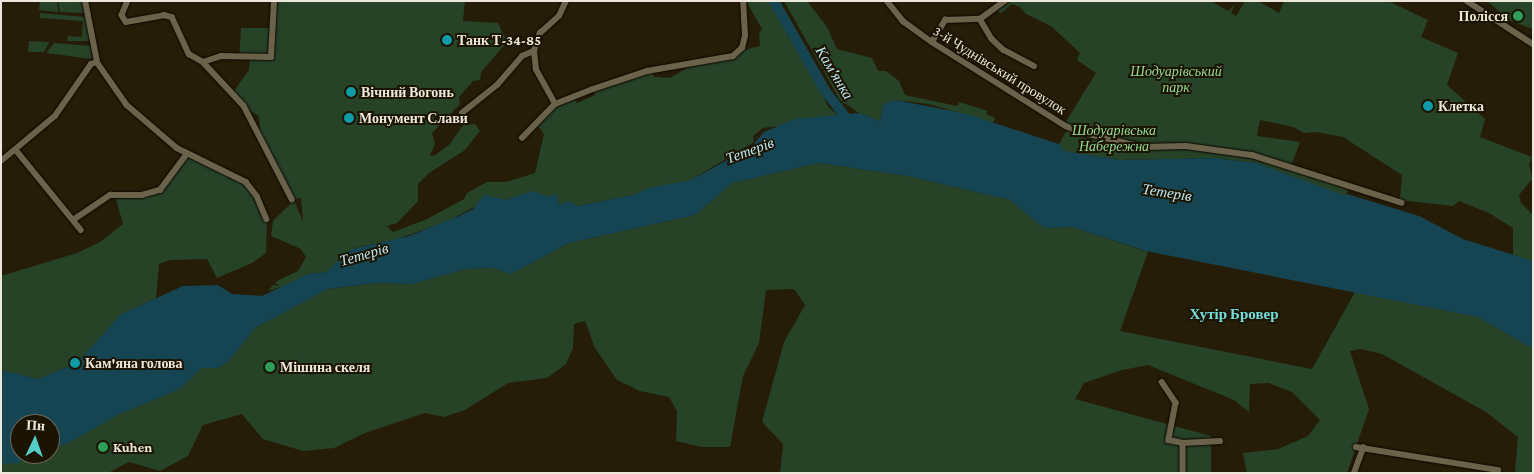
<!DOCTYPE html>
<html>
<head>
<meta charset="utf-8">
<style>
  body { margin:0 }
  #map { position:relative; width:1534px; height:474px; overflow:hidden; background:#261d08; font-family:"Crimson Pro",serif }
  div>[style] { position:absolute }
  .green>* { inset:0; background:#264227 }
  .water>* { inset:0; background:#154553 }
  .river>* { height:10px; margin:-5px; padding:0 5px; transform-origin:5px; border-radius:5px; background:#154553 }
  .roads { filter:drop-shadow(0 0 1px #0e0700) drop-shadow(0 0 1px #0e0700) }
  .minor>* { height:5.5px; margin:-2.75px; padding:0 2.75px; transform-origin:2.75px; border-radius:2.75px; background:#6b624b }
  .dots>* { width:14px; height:14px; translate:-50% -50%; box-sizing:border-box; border:2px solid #1c1402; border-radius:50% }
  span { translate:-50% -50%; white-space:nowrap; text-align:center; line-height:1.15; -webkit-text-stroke:4px #1c1402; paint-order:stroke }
  .poi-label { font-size:14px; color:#ece7da; font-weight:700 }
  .right { translate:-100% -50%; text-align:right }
  .left { translate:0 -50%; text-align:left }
  .street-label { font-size:14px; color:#ece7da }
  .park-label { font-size:14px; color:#94db93; font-style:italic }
  .water-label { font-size:15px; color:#bde8f6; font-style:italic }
  .neighbourhood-label { font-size:15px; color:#73ded9; font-weight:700 }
  .frame { position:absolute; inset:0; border:2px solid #ece7da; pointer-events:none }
  .north { position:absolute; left:10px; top:414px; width:50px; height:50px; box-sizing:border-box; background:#1c1402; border:1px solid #6f6858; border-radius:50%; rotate:3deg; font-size:14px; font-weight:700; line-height:20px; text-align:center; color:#ece7da }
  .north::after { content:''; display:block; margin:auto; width:18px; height:22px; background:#54cdc8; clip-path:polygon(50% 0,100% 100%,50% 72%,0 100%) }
</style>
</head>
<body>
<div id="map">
  <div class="green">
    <div style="clip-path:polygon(40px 1px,57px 1px,58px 12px,39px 10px)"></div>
    <div style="clip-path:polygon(58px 1px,82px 1px,84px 13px,60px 12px)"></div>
    <div style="clip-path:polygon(272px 1px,465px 1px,463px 21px,498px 23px,507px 42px,481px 72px,480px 80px,473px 81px,465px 90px,459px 97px,460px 104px,432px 133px,435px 144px,430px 155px,434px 156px,450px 144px,463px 125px,475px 124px,480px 131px,465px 150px,429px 173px,418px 184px,418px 201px,397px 223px,387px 226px,393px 232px,427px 219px,464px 199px,467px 193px,487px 182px,506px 182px,535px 173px,544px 134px,538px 126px,558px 105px,574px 99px,577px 103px,595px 95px,594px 90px,652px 72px,654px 77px,670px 78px,687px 68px,727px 59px,744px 50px,760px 46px,759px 33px,762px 29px,746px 1px,771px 1px,774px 5px,789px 38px,817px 79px,827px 105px,840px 118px,763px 128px,753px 136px,754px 142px,691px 180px,633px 195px,577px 206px,566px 202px,559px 205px,556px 194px,549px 197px,531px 192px,506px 200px,493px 197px,446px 222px,397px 239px,355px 248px,326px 272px,308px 274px,298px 281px,268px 291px,273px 285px,280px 286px,275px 283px,277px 281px,298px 271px,306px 257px,301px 249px,271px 236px,273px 221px,294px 200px,303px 222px,301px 198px,293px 199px,260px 131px,259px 116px,249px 110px,234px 91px,249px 70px,250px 60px,239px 59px,241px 28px,269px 28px)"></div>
    <div style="clip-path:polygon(784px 1px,807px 1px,827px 27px,837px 49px,872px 58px,878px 71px,886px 71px,899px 81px,905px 95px,957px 106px,959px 102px,988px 111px,986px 114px,995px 118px,993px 123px,929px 104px,895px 100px,882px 107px,880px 121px,859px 113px,840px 100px)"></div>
    <div style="clip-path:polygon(1011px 1px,1211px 1px,1228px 11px,1235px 4px,1231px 13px,1236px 16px,1245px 1px,1258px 1px,1279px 13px,1284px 1px,1388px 1px,1428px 20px,1421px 37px,1458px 53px,1447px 85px,1485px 119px,1480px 137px,1532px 157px,1529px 164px,1532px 179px,1519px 195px,1521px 203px,1533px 215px,1533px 261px,1513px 255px,1513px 228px,1489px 213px,1459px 201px,1453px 206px,1400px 200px,1402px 175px,1343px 137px,1316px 132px,1304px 133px,1293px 127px,1260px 120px,1257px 136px,1300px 142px,1290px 169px,1348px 190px,1346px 197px,1256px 163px,1213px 158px,1119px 160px,1063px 151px,1059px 144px,1067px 130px,1065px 123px,1096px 73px,1077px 60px,1080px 53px,1051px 26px,1026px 14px,1020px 7px,1012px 4px,1001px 13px,997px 11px)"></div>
    <div style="clip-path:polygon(1487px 1px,1533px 1px,1533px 29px,1509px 20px)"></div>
    <div style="clip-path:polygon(40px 13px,85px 17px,90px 41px,67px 41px,68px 36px,82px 37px,83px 21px,40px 18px)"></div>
    <div style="clip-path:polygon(29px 41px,48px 42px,49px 43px,44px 52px,28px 52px)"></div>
    <div style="clip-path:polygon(54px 43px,91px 46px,92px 59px,46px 53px)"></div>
    <div style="clip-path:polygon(186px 155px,246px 182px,267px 219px,266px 253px,252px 263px,217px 278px,207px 259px,170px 260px,159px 264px,156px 298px,121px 314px,77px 363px,38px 379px,1px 370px,1px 276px,77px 253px,100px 242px,123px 224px,116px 199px,160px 190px)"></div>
    <div style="clip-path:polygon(819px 163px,908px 176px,1010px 200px,1044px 228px,1072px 227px,1148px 252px,1120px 331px,1312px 369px,1355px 292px,1478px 317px,1533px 349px,1533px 473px,1515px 473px,1518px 437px,1486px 412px,1382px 354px,1361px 349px,1350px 351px,1369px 409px,1347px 473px,1247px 473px,1243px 453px,1278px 449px,1308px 436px,1320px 420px,1292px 392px,1269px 383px,1250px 384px,1249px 412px,1234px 400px,1148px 365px,1122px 370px,1084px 383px,1075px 399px,1211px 436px,1211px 473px,780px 473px,783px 444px,762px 422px,784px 342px,805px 305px,794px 289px,766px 290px,759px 343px,743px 376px,730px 447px,702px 447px,676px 441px,677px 411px,669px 397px,640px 391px,617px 380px,595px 348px,585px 321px,574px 324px,573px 348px,566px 364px,547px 378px,508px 383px,465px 410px,444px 417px,425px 413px,365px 433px,334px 448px,303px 451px,263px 439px,242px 414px,203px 425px,188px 456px,160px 471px,129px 462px,108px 473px,1px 473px,1px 464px,50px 454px,50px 450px,118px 415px,180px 389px,201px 368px,218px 368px,228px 362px,255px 328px,328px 289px,375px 283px,412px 284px,466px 269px,492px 268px,511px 274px,569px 243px,695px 215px,732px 183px)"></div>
  </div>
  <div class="water">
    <div style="clip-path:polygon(896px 100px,967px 114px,1059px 144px,1064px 151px,1119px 160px,1213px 158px,1256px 163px,1346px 196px,1347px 194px,1419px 216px,1463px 239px,1533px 261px,1533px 349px,1478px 317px,1146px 251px,1072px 227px,1044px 228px,1010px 200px,908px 176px,819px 163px,732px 183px,695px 215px,569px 243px,511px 274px,492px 268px,466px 269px,412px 284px,375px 283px,328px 289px,255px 328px,228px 362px,218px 368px,201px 368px,180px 389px,118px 415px,70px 442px,50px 450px,50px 424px,20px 424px,20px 454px,40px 454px,17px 463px,1px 464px,1px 370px,38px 379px,77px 363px,121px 314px,183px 286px,218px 285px,232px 294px,262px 296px,308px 274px,326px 272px,352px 249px,409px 236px,459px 216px,473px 209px,484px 195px,506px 200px,533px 191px,549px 197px,556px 193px,559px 205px,569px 201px,577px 206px,633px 195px,649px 188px,691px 180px,751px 147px,764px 132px,795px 119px,859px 113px,880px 121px,883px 104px)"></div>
  </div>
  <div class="river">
    <div style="left:774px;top:1px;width:105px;rotate:60.3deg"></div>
    <div style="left:826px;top:92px;width:41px;rotate:52deg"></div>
  </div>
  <div class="roads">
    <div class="minor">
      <div style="left:128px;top:1px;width:15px;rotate:113deg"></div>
      <div style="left:122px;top:15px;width:8px;rotate:60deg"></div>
      <div style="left:126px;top:22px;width:39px;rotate:-10deg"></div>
      <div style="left:164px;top:15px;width:8px;rotate:14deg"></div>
      <div style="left:172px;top:17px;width:41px;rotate:65.3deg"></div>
      <div style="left:189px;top:54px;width:16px;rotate:30deg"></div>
      <div style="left:203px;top:62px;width:60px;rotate:47deg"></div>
      <div style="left:244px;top:106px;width:105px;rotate:62.7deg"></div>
      <div style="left:887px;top:1px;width:26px;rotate:51deg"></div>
      <div style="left:903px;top:21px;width:36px;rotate:36deg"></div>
      <div style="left:932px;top:42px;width:158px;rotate:32.1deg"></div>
      <div style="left:1066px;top:126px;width:15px;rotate:23deg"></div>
      <div style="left:1080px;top:132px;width:65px;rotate:13.4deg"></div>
      <div style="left:1143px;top:147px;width:43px;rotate:-1.3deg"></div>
      <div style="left:1186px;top:146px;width:67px;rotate:7.8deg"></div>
      <div style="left:1252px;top:155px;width:157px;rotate:17.7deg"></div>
      <div style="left:1467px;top:1px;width:79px;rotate:33.1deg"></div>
      <div style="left:980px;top:19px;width:31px;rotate:-36deg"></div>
      <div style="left:932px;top:42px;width:26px;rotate:-59deg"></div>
      <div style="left:945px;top:20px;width:35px;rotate:-2deg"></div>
      <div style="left:980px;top:19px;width:23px;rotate:59deg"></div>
      <div style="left:992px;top:39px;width:16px;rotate:43deg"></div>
      <div style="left:1004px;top:50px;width:34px;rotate:28deg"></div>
      <div style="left:97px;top:62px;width:52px;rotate:55.1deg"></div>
      <div style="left:127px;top:105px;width:66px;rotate:40.7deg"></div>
      <div style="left:177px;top:148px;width:77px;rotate:26.2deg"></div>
      <div style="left:246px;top:182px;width:18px;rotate:52deg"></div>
      <div style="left:257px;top:196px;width:25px;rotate:67deg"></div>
      <div style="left:203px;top:62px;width:19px;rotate:-18deg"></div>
      <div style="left:221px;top:56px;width:50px;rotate:1.1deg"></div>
      <div style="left:271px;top:57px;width:56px;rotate:-86.9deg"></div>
      <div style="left:555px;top:104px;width:39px;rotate:-119deg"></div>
      <div style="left:536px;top:70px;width:19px;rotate:-96deg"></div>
      <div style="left:534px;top:51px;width:19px;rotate:-72deg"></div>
      <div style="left:540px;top:33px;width:25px;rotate:-42deg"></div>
      <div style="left:559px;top:16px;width:17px;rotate:-65deg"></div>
      <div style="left:462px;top:113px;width:45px;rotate:-38.7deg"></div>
      <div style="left:497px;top:85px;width:38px;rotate:-49deg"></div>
      <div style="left:522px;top:56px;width:13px;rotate:-23deg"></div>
      <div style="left:522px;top:138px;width:47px;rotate:-45.9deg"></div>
      <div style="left:555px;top:104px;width:41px;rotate:-21.5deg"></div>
      <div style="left:593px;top:89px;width:57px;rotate:-18.4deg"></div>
      <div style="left:647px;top:71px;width:87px;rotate:-9.9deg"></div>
      <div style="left:733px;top:56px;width:12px;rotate:-42deg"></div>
      <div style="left:742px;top:48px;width:12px;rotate:-76deg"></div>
      <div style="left:745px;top:36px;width:35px;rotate:-93deg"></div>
      <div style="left:16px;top:150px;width:103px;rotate:50.9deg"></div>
      <div style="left:1px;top:161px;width:70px;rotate:-39.8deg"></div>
      <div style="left:55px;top:116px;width:63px;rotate:-55.3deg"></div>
      <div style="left:91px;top:64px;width:6px;rotate:-18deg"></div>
      <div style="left:97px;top:62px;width:62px;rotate:-101.1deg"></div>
      <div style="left:73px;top:220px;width:45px;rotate:-34deg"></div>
      <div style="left:110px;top:195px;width:32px"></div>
      <div style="left:142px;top:195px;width:19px;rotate:-16deg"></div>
      <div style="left:160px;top:190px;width:44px;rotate:-53.4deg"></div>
      <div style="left:1162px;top:382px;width:25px;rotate:56deg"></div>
      <div style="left:1176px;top:403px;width:38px;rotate:101deg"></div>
      <div style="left:1169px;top:440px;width:14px;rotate:12deg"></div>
      <div style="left:1183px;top:443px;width:37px;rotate:-3deg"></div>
      <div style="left:1183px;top:443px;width:30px;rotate:90deg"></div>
      <div style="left:1356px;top:447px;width:144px;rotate:9.2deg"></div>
      <div style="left:1354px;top:473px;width:27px;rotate:-70deg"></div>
    </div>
  </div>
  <div class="dots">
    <div style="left:1518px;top:16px;background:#2e9e5b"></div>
    <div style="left:447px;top:40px;background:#0f9aa8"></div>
    <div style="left:351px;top:92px;background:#0f9aa8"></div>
    <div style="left:1428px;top:106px;background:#0f9aa8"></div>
    <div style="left:349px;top:118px;background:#0f9aa8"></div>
    <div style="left:75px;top:363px;background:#0f9aa8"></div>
    <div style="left:270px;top:367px;background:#2e9e5b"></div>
    <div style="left:103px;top:447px;background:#2e9e5b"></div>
  </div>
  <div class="poi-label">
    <span class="right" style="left:1508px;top:16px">Полісся</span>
    <span class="left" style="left:457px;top:40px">Танк Т-34-85</span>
    <span class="left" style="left:361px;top:92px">Вічний Вогонь</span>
    <span class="left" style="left:1438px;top:106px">Клетка</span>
    <span class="left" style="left:359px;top:118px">Монумент Слави</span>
    <span class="left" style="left:85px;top:363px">Кам'яна голова</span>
    <span class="left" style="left:280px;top:367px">Мішина скеля</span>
    <span class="left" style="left:113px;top:447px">Kuhen</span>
  </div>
  <div class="street-label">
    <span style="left:1000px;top:70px;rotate:32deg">3-й Чуднівський провулок</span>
  </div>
  <div class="park-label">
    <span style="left:1176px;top:79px">Шодуарівський<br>парк</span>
    <span style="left:1114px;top:138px">Шодуарівська<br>Набережна</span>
  </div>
  <div class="water-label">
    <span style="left:834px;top:73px;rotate:59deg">Кам'янка</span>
    <span style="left:750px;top:151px;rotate:-20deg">Тетерів</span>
    <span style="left:1167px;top:193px;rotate:9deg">Тетерів</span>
    <span style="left:364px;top:255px;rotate:-16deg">Тетерів</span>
  </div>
  <div class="neighbourhood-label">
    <span style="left:1234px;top:315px">Хутір Бровер</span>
  </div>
  <div class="frame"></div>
  <div class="north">Пн</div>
</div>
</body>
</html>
